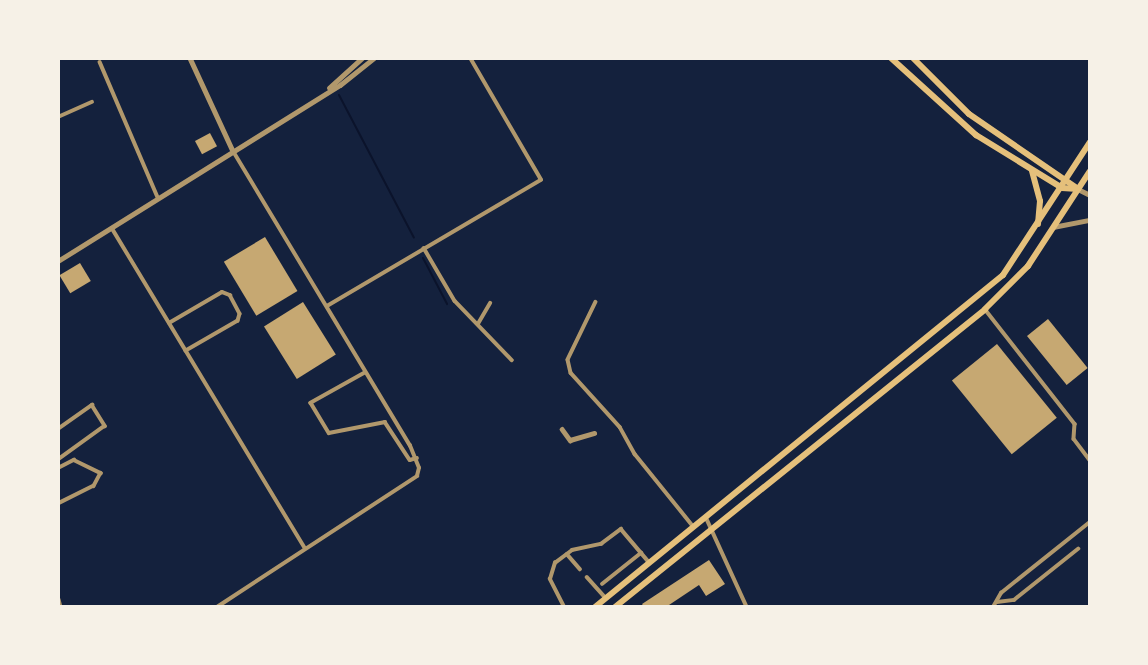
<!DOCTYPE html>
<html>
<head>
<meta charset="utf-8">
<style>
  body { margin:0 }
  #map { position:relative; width:1148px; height:665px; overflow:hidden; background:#14213d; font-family:Quicksand,sans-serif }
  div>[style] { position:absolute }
  .stream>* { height:2px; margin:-1px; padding:0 1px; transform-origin:1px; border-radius:1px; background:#0b132b }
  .building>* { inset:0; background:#c6a872; transform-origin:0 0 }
  .minor>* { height:3.5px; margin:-1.75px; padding:0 1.75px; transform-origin:1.75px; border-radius:1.75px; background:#b1986c }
  .tertiary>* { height:4.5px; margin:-2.25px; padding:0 2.25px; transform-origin:2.25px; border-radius:2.25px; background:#b1986c }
  .primary>* { height:6px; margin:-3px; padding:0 3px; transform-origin:3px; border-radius:3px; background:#e5c07b }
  span { translate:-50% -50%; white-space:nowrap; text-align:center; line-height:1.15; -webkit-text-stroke:5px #f6f1e7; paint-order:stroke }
  .frame { position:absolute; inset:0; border:60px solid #f6f1e7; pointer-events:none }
</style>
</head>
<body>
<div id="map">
  <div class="stream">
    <div style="left:339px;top:95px;width:161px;rotate:62.3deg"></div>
    <div style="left:423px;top:258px;width:52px;rotate:62.4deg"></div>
  </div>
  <div class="building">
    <div style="left:210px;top:133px;width:15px;height:17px;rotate:62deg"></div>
    <div style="left:265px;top:237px;width:63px;height:48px;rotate:59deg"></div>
    <div style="left:80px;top:263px;width:21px;height:24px;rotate:59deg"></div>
    <div style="left:303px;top:302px;width:62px;height:46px;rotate:58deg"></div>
    <div style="left:1048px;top:319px;width:63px;height:27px;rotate:51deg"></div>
    <div style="left:997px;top:344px;width:95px;height:58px;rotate:51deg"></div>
    <div style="clip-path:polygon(709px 560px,725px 584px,706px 596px,699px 585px,666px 607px,644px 607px,642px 604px)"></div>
  </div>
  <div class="minor">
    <div style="left:100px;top:62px;width:147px;rotate:66.8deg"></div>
    <div style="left:58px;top:117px;width:37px;rotate:-24deg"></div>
    <div style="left:112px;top:228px;width:374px;rotate:58.9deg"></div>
    <div style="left:424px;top:248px;width:61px;rotate:59.7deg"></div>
    <div style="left:455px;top:301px;width:82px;rotate:46deg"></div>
    <div style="left:596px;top:302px;width:64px;rotate:115.8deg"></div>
    <div style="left:568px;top:360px;width:13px;rotate:77deg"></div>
    <div style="left:571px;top:373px;width:73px;rotate:47.8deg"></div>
    <div style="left:620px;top:427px;width:31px;rotate:61deg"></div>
    <div style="left:635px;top:454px;width:92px;rotate:51.1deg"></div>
    <div style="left:327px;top:306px;width:248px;rotate:-30.5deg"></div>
    <div style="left:541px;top:180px;width:141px;rotate:-120.2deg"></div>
    <div style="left:985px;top:309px;width:146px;rotate:52deg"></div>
    <div style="left:1075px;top:424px;width:15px;rotate:94deg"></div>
    <div style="left:1074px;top:439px;width:26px;rotate:53deg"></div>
    <div style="left:169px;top:323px;width:61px;rotate:-30.3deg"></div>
    <div style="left:222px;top:292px;width:9px;rotate:21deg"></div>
    <div style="left:230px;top:295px;width:21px;rotate:62deg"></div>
    <div style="left:240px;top:314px;width:7px;rotate:106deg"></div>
    <div style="left:238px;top:321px;width:60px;rotate:150deg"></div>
    <div style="left:478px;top:324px;width:24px;rotate:-60deg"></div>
    <div style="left:365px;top:373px;width:62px;rotate:150.9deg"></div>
    <div style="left:311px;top:403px;width:35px;rotate:59deg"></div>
    <div style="left:329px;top:433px;width:57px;rotate:-11.1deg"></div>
    <div style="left:385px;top:422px;width:45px;rotate:56.7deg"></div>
    <div style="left:410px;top:460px;width:7px;rotate:-16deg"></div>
    <div style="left:58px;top:429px;width:42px;rotate:-35.2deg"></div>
    <div style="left:92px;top:405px;width:25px;rotate:58deg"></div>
    <div style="left:105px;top:426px;width:58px;rotate:144.1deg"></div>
    <div style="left:58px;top:468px;width:18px;rotate:-27deg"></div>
    <div style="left:74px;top:460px;width:30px;rotate:26deg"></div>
    <div style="left:101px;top:473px;width:15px;rotate:118deg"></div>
    <div style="left:94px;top:486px;width:40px;rotate:153.4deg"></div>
    <div style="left:706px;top:517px;width:99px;rotate:65.5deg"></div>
    <div style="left:567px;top:554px;width:20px;rotate:49deg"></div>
    <div style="left:587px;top:577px;width:27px;rotate:48deg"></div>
    <div style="left:602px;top:584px;width:50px;rotate:-38.5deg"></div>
    <div style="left:997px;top:602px;width:17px;rotate:-7deg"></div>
    <div style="left:1014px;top:600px;width:82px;rotate:-38.6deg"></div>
    <div style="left:217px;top:607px;width:239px;rotate:-33.2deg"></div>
    <div style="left:417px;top:476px;width:8px;rotate:-76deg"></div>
    <div style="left:419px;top:468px;width:24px;rotate:-112deg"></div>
    <div style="left:410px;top:446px;width:345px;rotate:-121deg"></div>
    <div style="left:564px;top:607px;width:31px;rotate:-117deg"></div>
    <div style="left:550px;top:579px;width:17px;rotate:-73deg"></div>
    <div style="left:555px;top:563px;width:21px;rotate:-37deg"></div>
    <div style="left:572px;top:550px;width:30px;rotate:-12deg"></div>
    <div style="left:601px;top:544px;width:25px;rotate:-37deg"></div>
    <div style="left:621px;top:529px;width:43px;rotate:49.7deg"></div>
    <div style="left:993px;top:607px;width:16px;rotate:-60deg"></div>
    <div style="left:1001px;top:593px;width:114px;rotate:-38.6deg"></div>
  </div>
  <div class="tertiary">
    <div style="left:190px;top:58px;width:100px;rotate:65.2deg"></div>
    <div style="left:462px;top:58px;width:13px"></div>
    <div style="left:329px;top:88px;width:45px;rotate:-42.3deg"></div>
    <div style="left:1078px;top:189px;width:13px;rotate:27deg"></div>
    <div style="left:1053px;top:227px;width:38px;rotate:-11deg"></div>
    <div style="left:58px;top:261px;width:332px;rotate:-32deg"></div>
    <div style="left:340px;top:85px;width:43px;rotate:-38.5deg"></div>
    <div style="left:562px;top:429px;width:14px;rotate:54deg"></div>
    <div style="left:570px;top:440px;width:25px;rotate:-16deg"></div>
    <div style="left:58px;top:599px;width:8px;rotate:76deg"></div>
  </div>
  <div class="primary">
    <div style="left:891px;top:58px;width:115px;rotate:42.2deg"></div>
    <div style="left:976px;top:135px;width:101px;rotate:31.6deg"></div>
    <div style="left:1062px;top:188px;width:16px;rotate:4deg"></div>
    <div style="left:913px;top:58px;width:79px;rotate:45deg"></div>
    <div style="left:969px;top:114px;width:132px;rotate:34.5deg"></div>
    <div style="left:1032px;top:171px;width:31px;rotate:75deg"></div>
    <div style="left:1040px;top:201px;width:23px;rotate:95deg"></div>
    <div style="left:595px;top:607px;width:526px;rotate:-39.14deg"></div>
    <div style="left:1003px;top:275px;width:159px;rotate:-56.8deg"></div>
    <div style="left:615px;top:607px;width:475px;rotate:-38.8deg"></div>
    <div style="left:985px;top:309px;width:61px;rotate:-45deg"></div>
    <div style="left:1028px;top:266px;width:113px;rotate:-56.9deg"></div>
  </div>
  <div class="frame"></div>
</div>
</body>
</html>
